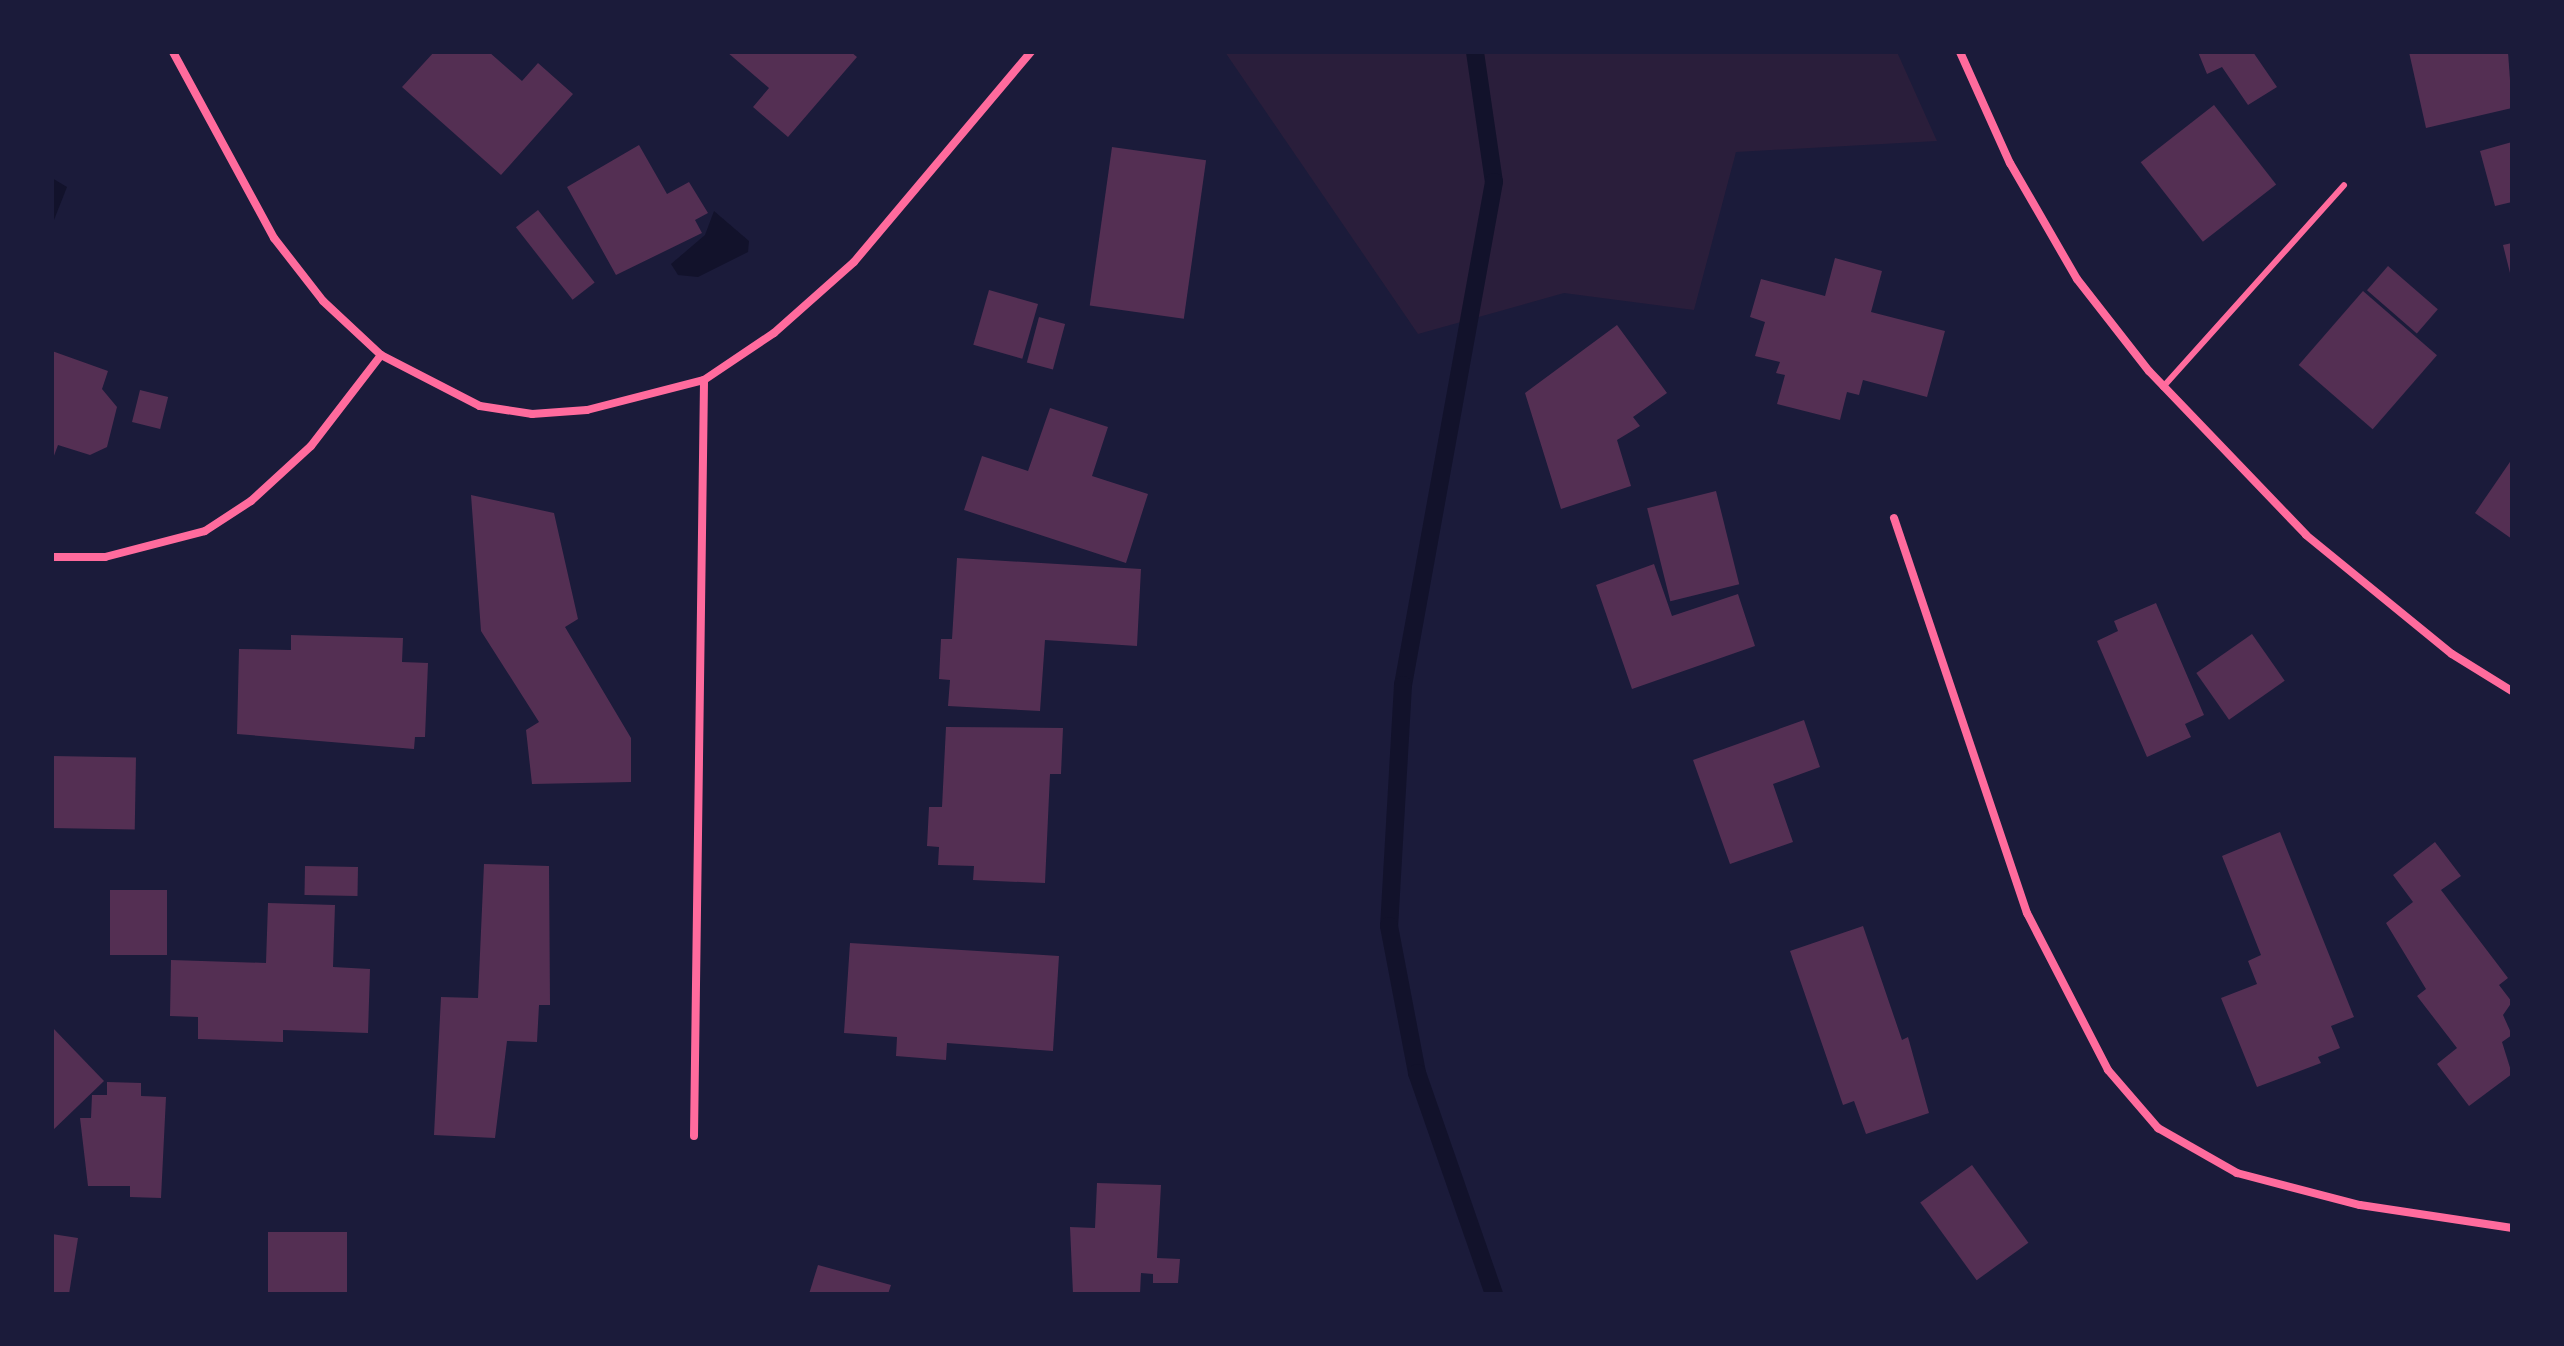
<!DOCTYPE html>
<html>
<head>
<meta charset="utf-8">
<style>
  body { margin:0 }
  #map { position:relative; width:2564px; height:1346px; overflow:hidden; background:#1b1b3a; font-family:Helvetica,sans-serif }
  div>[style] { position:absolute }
  .green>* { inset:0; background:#2a1e3b }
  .water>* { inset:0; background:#12122b }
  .stream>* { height:18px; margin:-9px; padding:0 9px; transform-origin:9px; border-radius:9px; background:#12122b }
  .building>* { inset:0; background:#542f53; transform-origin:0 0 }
  .service>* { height:6px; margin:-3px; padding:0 3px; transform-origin:3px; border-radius:3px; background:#ff6b9d }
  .minor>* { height:8px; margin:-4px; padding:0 4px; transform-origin:4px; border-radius:4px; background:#ff6b9d }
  span { translate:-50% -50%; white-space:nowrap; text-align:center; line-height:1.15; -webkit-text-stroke:7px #1b1b3a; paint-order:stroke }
  .frame { position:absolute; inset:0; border:54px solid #1b1b3a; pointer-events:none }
</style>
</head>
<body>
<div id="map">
  <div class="green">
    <div style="clip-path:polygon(1225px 52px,1897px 52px,1937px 141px,1736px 152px,1694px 310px,1564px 293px,1418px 334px)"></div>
  </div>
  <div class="water">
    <div style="clip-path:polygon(52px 178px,67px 187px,52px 225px)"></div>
    <div style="clip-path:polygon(714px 211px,749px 241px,748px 252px,698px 277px,678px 275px,671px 264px,705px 235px)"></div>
  </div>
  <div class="stream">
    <div style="left:1475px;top:52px;width:131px;rotate:81.7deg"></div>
    <div style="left:1494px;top:182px;width:511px;rotate:100.25deg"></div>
    <div style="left:1403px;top:685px;width:241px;rotate:93.3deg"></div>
    <div style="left:1389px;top:926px;width:150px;rotate:79.2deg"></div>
    <div style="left:1417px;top:1073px;width:234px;rotate:70.8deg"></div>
  </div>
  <div class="building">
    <div style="clip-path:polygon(434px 52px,489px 52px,522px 81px,538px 63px,573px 94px,501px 175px,402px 87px)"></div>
    <div style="clip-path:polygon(727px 52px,851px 52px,857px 57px,788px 137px,753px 107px,769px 88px)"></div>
    <div style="clip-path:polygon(2198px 52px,2253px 52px,2277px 87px,2248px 105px,2222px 67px,2207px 74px)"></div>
    <div style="clip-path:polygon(2409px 52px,2508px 52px,2512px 108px,2426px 128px)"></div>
    <div style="left:2214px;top:105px;width:101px;height:93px;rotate:52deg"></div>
    <div style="clip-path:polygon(2512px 142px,2512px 202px,2495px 206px,2480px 151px)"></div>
    <div style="clip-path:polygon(639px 145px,667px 194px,689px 182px,708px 213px,695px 220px,702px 233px,616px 275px,567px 187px)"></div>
    <div style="left:1112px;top:147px;width:95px;height:160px;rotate:8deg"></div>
    <div style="left:538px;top:210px;width:92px;height:28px;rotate:52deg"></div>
    <div style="clip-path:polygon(2512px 243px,2512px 277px,2511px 277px,2503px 245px)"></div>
    <div style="clip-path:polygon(1835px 258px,1882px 271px,1871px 312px,1945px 331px,1927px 397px,1863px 380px,1859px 395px,1847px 392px,1840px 420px,1777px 404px,1785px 375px,1776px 373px,1780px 362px,1755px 356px,1765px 322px,1750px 317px,1761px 279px,1825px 296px)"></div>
    <div style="left:2388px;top:266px;width:66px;height:32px;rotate:41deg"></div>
    <div style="left:989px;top:290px;width:51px;height:57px;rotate:16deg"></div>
    <div style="left:2363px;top:291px;width:98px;height:98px;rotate:41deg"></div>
    <div style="left:1039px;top:317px;width:27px;height:47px;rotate:15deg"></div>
    <div style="clip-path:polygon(1617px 325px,1667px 393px,1633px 417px,1640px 426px,1617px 440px,1631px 486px,1561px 509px,1525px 393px)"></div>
    <div style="clip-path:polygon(52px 351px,108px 371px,102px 389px,117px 407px,107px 447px,90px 455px,58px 445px,52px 461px)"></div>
    <div style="left:140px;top:390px;width:29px;height:33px;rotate:14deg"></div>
    <div style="clip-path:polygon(1050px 408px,1108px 427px,1092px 476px,1148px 494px,1126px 563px,964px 510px,982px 456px,1028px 471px)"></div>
    <div style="clip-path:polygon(2512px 459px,2512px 539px,2475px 513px)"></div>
    <div style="left:1716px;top:491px;width:96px;height:71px;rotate:76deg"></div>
    <div style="clip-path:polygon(471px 495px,554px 513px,578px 619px,565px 627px,631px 738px,631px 782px,532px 784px,526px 730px,539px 722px,481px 631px)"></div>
    <div style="clip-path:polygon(957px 558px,1141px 569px,1137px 646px,1045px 640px,1040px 711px,948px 706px,950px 680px,939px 679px,941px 639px,952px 639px)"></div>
    <div style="clip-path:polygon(1654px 564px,1672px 616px,1738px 594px,1755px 646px,1632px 689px,1596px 585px)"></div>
    <div style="clip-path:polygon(2156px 603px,2204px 715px,2185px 724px,2191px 737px,2147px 757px,2097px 641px,2118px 631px,2114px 621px)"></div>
    <div style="left:2252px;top:634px;width:57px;height:68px;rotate:55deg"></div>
    <div style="clip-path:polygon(291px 635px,403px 638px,402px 662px,428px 663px,425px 737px,415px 737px,414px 749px,237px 734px,239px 649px,291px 650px)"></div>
    <div style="clip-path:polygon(1804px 720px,1820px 767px,1773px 784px,1793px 842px,1730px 864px,1693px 760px)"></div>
    <div style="clip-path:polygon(946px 727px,1063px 728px,1061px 774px,1050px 774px,1045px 883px,973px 880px,974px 866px,938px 865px,939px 847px,927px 846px,929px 807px,942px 807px)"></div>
    <div style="left:52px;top:756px;width:84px;height:72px;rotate:1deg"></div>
    <div style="clip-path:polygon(2280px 832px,2354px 1017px,2331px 1026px,2340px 1048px,2318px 1057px,2321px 1063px,2257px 1087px,2221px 998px,2257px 984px,2248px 961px,2261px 955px,2222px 856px)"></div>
    <div style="clip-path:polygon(2435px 842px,2461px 876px,2441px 890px,2508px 978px,2499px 985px,2512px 1002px,2503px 1015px,2512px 1035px,2502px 1042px,2512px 1074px,2469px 1106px,2437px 1064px,2457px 1048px,2417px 996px,2426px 989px,2386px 923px,2413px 902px,2393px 875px)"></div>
    <div style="clip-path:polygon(484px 864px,549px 866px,550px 1005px,539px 1005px,537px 1042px,507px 1041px,495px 1138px,434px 1135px,441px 997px,478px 998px)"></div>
    <div style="left:305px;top:866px;width:53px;height:29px;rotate:1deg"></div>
    <div style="left:110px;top:890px;width:57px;height:65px"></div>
    <div style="clip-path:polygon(268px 903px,335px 905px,333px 967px,370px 969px,368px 1033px,283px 1030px,283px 1042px,198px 1039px,198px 1017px,170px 1016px,171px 960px,266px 963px)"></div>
    <div style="clip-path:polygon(1863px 926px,1902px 1040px,1908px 1037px,1929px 1113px,1866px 1134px,1854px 1101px,1843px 1105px,1790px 951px)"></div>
    <div style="clip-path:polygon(850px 943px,1059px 956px,1053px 1051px,947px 1043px,946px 1060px,896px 1056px,897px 1037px,844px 1033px)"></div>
    <div style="clip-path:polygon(52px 1027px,104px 1081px,52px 1131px)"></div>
    <div style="clip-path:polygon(107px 1082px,141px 1083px,141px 1096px,166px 1097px,161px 1198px,130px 1197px,130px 1186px,88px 1186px,80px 1118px,91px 1118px,92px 1095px,107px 1095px)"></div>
    <div style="left:1972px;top:1165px;width:96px;height:64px;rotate:54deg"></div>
    <div style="clip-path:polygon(1097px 1183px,1161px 1185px,1157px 1258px,1180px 1259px,1178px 1283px,1153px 1283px,1153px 1274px,1141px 1273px,1140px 1294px,1073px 1294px,1070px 1227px,1095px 1228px)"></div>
    <div style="left:268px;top:1232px;width:79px;height:62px"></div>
    <div style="clip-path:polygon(52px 1234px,78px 1238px,69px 1294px,52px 1294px)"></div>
    <div style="clip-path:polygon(818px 1265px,891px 1285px,888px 1294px,809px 1294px)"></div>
  </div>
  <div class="service">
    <div style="left:2163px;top:387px;width:271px;rotate:-48.1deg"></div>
  </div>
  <div class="minor">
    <div style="left:173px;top:52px;width:212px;rotate:61.5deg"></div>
    <div style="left:274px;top:238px;width:80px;rotate:52.1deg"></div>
    <div style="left:323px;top:301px;width:79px;rotate:43deg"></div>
    <div style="left:381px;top:355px;width:111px;rotate:27.3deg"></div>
    <div style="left:480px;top:406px;width:53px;rotate:8.7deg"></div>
    <div style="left:532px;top:414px;width:55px;rotate:-4.2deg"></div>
    <div style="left:587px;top:410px;width:121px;rotate:-14.4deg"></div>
    <div style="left:704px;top:380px;width:84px;rotate:-33.9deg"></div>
    <div style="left:774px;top:333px;width:107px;rotate:-41.6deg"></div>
    <div style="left:854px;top:262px;width:275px;rotate:-49.9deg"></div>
    <div style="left:1960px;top:52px;width:122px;rotate:65.8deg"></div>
    <div style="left:2010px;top:163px;width:134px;rotate:60deg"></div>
    <div style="left:2077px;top:279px;width:117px;rotate:52deg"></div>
    <div style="left:2149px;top:371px;width:227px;rotate:46.2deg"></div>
    <div style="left:2306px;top:535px;width:188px;rotate:39.2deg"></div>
    <div style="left:2452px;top:654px;width:70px;rotate:31.7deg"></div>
    <div style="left:1894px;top:518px;width:417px;rotate:71.4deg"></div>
    <div style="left:2027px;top:913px;width:177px;rotate:62.7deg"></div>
    <div style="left:2108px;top:1070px;width:77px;rotate:49.2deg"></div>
    <div style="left:2158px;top:1128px;width:91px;rotate:29.7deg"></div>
    <div style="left:2237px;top:1173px;width:127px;rotate:14.6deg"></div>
    <div style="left:2360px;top:1205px;width:154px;rotate:8.6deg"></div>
    <div style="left:52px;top:557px;width:53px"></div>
    <div style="left:105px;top:557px;width:103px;rotate:-14.6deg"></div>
    <div style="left:205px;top:531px;width:55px;rotate:-33.1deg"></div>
    <div style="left:251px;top:501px;width:81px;rotate:-42.5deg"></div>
    <div style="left:311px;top:446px;width:115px;rotate:-52.4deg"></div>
    <div style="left:694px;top:1136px;width:756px;rotate:-89.24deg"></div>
  </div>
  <div class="frame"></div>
</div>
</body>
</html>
